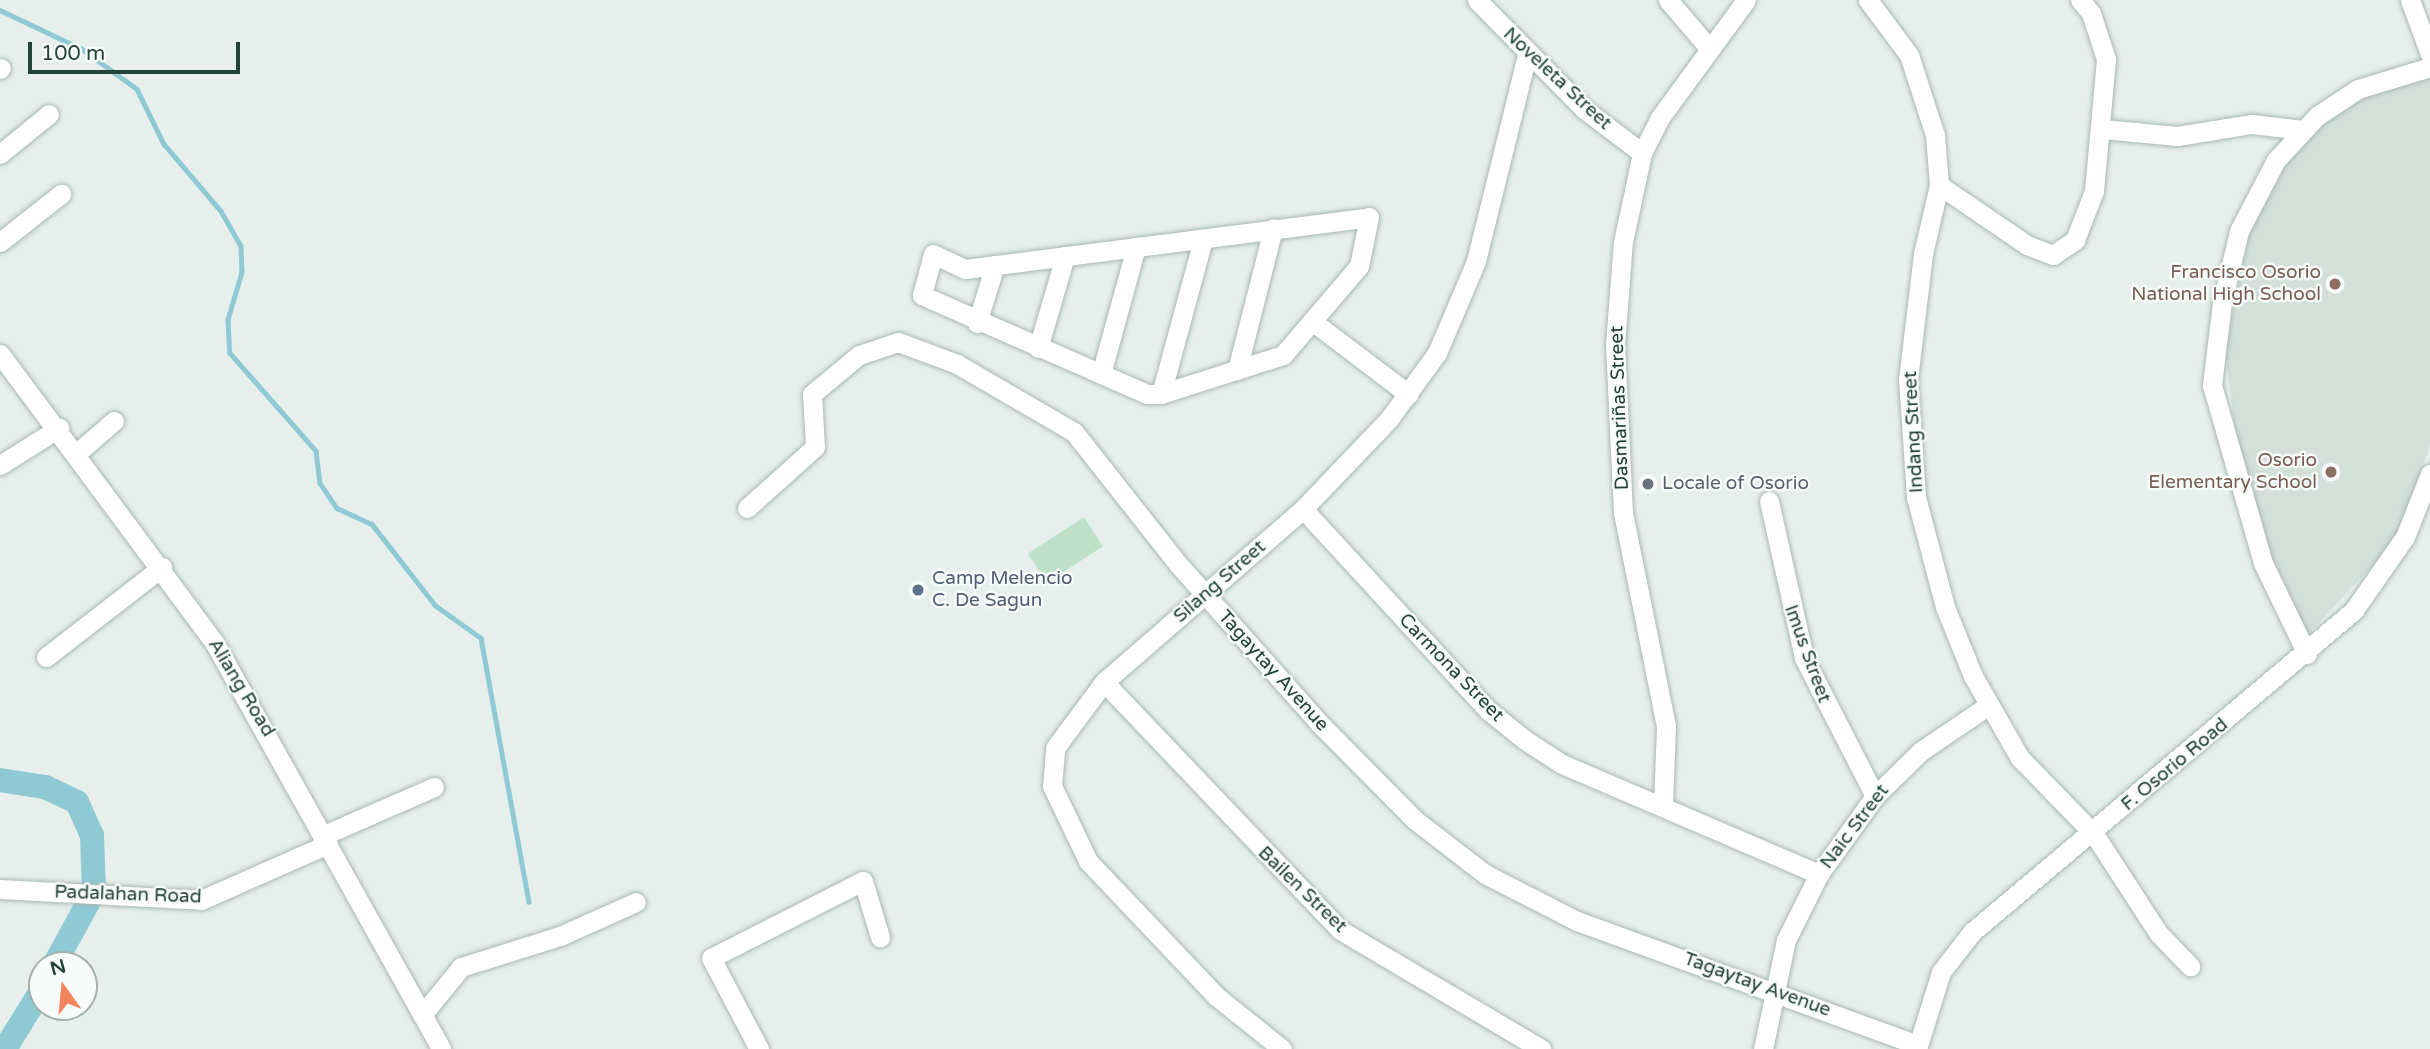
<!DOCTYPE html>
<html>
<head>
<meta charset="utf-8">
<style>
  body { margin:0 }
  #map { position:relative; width:2430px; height:1049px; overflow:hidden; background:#e6efeb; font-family:"Varela Round",sans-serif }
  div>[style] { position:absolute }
  .built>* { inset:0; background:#d4dfda }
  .green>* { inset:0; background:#bfe0c8; transform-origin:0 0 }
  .stream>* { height:4.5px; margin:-2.25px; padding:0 2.25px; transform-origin:2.25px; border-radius:2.25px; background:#8ec9d4 }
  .river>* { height:24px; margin:-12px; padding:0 12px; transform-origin:12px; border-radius:12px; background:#8ec9d4 }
  .roads { filter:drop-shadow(0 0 2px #a8b8b2) drop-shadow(0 0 2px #a8b8b2) }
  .minor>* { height:19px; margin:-9.5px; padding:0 9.5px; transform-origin:9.5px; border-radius:9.5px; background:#fff }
  .dots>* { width:19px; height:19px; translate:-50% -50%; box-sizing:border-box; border:4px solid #f7fbf9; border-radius:50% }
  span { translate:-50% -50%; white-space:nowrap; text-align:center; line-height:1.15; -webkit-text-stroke:5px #f7fbf9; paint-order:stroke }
  .street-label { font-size:19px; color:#24423a }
  .education-label { font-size:19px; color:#785e54 }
  .right { translate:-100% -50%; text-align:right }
  .worship-label { font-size:19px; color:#5b616d }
  .left { translate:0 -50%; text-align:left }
  .service-label { font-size:19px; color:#4e5e75 }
  .north { position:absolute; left:28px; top:951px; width:70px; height:70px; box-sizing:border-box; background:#f7fbf9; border:2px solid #a3b1ad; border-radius:50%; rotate:345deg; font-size:19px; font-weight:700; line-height:28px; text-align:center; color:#24423a }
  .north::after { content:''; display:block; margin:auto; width:24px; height:32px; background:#f4845f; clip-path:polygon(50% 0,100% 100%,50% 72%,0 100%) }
  .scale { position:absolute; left:28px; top:42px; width:212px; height:32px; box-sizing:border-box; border:4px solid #24423a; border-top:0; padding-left:9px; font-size:21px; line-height:24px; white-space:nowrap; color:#24423a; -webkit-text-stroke:5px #f7fbf9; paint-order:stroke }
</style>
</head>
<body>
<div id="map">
  <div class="built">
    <div style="clip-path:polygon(2430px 80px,2430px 446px,2396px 540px,2301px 642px,2244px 497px,2225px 351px,2253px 218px,2292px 153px,2326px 115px,2375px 89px)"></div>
  </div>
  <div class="green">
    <div style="left:1084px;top:517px;width:35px;height:67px;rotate:57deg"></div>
  </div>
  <div class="stream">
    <div style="left:0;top:10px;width:91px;rotate:25.4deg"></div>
    <div style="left:82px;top:49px;width:68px;rotate:36deg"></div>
    <div style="left:137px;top:89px;width:61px;rotate:63.9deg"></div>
    <div style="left:164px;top:144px;width:88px;rotate:49.6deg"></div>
    <div style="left:221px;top:211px;width:40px;rotate:60.3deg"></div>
    <div style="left:241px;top:246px;width:26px;rotate:88deg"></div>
    <div style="left:242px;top:272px;width:50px;rotate:106.3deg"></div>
    <div style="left:228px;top:320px;width:33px;rotate:87deg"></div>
    <div style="left:230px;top:353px;width:130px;rotate:48.7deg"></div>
    <div style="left:316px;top:451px;width:32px;rotate:83deg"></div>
    <div style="left:320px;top:483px;width:30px;rotate:56deg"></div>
    <div style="left:337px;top:508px;width:38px;rotate:25deg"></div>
    <div style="left:372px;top:524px;width:103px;rotate:52.1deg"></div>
    <div style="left:435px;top:605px;width:57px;rotate:35.7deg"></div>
    <div style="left:481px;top:638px;width:268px;rotate:79.7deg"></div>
  </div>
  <div class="river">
    <div style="left:0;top:780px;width:46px;rotate:8.8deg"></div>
    <div style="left:45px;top:787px;width:35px;rotate:25deg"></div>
    <div style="left:77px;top:802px;width:36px;rotate:66deg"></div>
    <div style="left:92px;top:835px;width:57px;rotate:88deg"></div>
    <div style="left:94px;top:892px;width:83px;rotate:118.7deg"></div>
    <div style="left:5px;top:1049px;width:70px;rotate:-58.3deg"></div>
  </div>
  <div class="roads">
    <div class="minor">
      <div style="left:1477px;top:0;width:153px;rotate:45.5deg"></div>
      <div style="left:1584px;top:109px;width:73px;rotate:37.2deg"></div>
      <div style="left:1668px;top:0;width:63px;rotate:49.5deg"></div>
      <div style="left:1868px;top:0;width:69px;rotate:53.3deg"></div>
      <div style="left:1909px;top:55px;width:84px;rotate:72deg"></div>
      <div style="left:1935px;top:135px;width:50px;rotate:85.4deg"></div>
      <div style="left:1939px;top:185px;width:71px;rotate:103.1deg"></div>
      <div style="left:1923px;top:254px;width:126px;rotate:96.8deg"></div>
      <div style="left:1908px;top:379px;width:118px;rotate:86.1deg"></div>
      <div style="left:1916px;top:497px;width:114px;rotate:75.2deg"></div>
      <div style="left:1945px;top:607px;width:74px;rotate:67.9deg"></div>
      <div style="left:1973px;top:676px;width:95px;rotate:60.2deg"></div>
      <div style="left:2020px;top:758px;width:106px;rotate:45.8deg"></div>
      <div style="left:2094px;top:834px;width:119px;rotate:57deg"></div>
      <div style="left:2159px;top:934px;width:45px;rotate:45.9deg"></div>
      <div style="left:2410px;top:0;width:58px;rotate:69.7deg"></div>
      <div style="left:0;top:69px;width:1px;rotate:-45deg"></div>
      <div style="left:2103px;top:129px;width:74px;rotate:5.4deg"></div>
      <div style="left:2177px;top:136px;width:76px;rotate:-9.1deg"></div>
      <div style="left:2252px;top:124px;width:51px;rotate:6.7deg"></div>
      <div style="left:0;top:154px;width:63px;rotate:-39.2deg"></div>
      <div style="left:1939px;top:185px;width:107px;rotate:34.3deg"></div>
      <div style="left:2027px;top:245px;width:28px;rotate:21deg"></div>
      <div style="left:2053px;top:255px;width:27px;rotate:-34deg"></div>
      <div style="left:2075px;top:240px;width:53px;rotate:-68.8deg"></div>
      <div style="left:2094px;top:191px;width:133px;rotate:-84.8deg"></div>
      <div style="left:2106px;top:59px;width:48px;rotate:-108.1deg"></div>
      <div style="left:2091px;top:13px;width:17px;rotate:-130deg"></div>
      <div style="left:1369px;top:217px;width:50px;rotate:101.5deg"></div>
      <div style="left:1359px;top:266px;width:117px;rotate:130.5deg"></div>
      <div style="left:1283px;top:355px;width:128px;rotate:162.3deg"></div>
      <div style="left:1161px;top:394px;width:14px;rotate:180deg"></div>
      <div style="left:1147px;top:394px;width:246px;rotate:-156.3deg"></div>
      <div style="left:922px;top:295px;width:42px;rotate:-75deg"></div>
      <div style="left:933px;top:254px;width:35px;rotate:25deg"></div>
      <div style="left:965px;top:269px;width:407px;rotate:-7.3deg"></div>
      <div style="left:0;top:242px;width:78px;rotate:-38.2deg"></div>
      <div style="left:1312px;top:321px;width:121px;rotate:37.2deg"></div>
      <div style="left:977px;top:323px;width:61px;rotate:-72.8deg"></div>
      <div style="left:1038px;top:348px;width:96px;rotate:-73.6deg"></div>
      <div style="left:0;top:354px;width:359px;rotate:53.4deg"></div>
      <div style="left:214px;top:642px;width:466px;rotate:60.8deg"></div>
      <div style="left:1237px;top:370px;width:146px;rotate:-75.7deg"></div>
      <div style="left:1101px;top:374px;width:132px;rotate:-74.6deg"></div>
      <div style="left:1161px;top:394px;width:161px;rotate:-74.8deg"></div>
      <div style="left:77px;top:453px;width:49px;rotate:-40.9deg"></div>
      <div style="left:0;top:465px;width:70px;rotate:-32.1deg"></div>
      <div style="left:1769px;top:501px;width:161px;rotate:77.4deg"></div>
      <div style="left:1804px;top:658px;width:155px;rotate:62.8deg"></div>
      <div style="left:747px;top:508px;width:91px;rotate:-41.9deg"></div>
      <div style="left:815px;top:447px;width:53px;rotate:-93.2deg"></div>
      <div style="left:812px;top:394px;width:61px;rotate:-39.7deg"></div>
      <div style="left:859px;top:355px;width:41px;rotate:-18.4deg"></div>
      <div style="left:898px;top:342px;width:63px;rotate:20.4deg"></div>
      <div style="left:957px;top:364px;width:135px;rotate:30.2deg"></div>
      <div style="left:1074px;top:432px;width:168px;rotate:51.8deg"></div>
      <div style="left:1178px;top:564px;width:217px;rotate:48.4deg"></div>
      <div style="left:1322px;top:726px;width:132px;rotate:45.3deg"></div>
      <div style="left:1415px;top:820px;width:88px;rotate:37.6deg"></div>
      <div style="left:1485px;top:874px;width:103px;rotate:27.1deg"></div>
      <div style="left:1577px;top:921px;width:363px;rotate:20deg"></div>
      <div style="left:1303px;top:509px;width:275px;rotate:47.4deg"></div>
      <div style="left:1489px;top:711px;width:46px;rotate:38.9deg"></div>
      <div style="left:1525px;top:740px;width:44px;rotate:33deg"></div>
      <div style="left:1562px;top:764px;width:280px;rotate:23.2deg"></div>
      <div style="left:2307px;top:654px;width:101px;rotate:-115.8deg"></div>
      <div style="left:2263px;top:563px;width:185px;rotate:-106deg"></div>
      <div style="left:2212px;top:385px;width:84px;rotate:-83.1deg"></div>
      <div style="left:2222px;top:302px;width:73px;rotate:-76.5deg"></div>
      <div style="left:2239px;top:231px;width:80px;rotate:-62.5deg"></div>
      <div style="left:2276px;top:160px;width:60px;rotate:-47deg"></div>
      <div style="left:2317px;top:116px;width:49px;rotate:-33.4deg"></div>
      <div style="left:2358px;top:89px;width:75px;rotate:-17deg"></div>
      <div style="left:46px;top:657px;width:147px;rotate:-37.8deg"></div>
      <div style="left:1104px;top:682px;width:342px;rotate:46.4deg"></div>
      <div style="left:1340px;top:930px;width:234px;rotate:30.6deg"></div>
      <div style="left:1663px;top:805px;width:79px;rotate:-87.8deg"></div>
      <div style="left:1666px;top:726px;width:217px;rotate:-101.4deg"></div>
      <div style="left:1623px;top:513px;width:168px;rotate:-92.7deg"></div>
      <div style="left:1615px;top:345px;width:103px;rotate:-85.6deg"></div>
      <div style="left:1623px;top:242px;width:91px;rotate:-77.9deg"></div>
      <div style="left:1642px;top:153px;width:38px;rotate:-63deg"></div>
      <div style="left:1659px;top:119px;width:147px;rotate:-53.8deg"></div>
      <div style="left:324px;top:835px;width:120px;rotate:-23.6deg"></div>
      <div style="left:0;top:889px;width:201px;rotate:3.1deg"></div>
      <div style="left:201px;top:900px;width:139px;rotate:-23.8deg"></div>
      <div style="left:422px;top:1015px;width:62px;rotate:-50.9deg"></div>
      <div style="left:461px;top:967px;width:104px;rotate:-17.4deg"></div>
      <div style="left:560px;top:936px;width:83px;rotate:-24.1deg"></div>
      <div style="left:759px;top:1049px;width:103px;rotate:-117.8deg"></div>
      <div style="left:711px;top:958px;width:170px;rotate:-26.9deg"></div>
      <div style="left:863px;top:881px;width:59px;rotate:73.1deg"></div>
      <div style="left:1282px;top:1049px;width:83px;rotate:-141.3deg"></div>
      <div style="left:1217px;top:997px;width:187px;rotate:-133.5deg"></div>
      <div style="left:1088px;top:861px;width:83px;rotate:-115.6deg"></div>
      <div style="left:1052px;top:786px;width:38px;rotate:-85deg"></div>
      <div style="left:1055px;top:748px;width:82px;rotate:-53.4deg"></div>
      <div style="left:1104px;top:682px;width:264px;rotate:-41deg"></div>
      <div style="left:1303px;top:509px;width:124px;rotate:-46.3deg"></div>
      <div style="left:1389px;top:419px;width:82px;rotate:-54deg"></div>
      <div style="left:1437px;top:353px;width:100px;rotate:-67deg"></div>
      <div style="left:1476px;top:261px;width:212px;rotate:-76.1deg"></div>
      <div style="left:1763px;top:1049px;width:111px;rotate:-78.1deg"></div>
      <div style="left:1786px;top:940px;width:74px;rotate:-63.4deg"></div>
      <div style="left:1819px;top:874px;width:96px;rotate:-54.3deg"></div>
      <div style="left:1875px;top:796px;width:64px;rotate:-44.4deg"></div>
      <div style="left:1921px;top:751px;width:82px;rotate:-34.1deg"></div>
      <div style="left:1917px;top:1049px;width:81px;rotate:-72.7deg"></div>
      <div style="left:1941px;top:972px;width:51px;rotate:-52.2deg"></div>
      <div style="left:1972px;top:932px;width:500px;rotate:-40.1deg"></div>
      <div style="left:2354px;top:610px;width:89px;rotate:-55.1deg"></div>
      <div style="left:2405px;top:537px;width:68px;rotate:-68.4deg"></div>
    </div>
  </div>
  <div class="dots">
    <div style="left:2335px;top:284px;background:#8d6e63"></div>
    <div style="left:2331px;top:472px;background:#8d6e63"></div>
    <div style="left:1648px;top:484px;background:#6b7280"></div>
    <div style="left:918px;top:590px;background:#5c6f8a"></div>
  </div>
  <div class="street-label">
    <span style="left:1557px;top:79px;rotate:43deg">Noveleta Street</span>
    <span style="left:1620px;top:408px;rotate:-92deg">Dasmariñas Street</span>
    <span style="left:1914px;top:432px;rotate:-93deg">Indang Street</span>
    <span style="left:1220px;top:582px;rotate:-41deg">Silang Street</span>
    <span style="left:1807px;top:654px;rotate:70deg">Imus Street</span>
    <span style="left:1451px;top:668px;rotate:46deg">Carmona Street</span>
    <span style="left:1273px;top:671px;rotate:48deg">Tagaytay Avenue</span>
    <span style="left:241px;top:688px;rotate:59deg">Aliang Road</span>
    <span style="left:2175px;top:765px;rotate:-40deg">F. Osorio Road</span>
    <span style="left:1855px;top:827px;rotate:-53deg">Naic Street</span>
    <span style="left:1302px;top:890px;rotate:44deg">Bailen Street</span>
    <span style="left:128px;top:895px;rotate:2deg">Padalahan Road</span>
    <span style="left:1757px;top:985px;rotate:20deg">Tagaytay Avenue</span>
  </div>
  <div class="education-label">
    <span class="right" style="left:2321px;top:284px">Francisco Osorio<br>National High School</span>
    <span class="right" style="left:2317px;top:472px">Osorio<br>Elementary School</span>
  </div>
  <div class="worship-label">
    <span class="left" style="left:1662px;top:484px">Locale of Osorio</span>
  </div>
  <div class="service-label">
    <span class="left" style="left:932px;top:590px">Camp Melencio<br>C. De Sagun</span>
  </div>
  <div class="north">N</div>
  <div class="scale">100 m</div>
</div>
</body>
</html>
